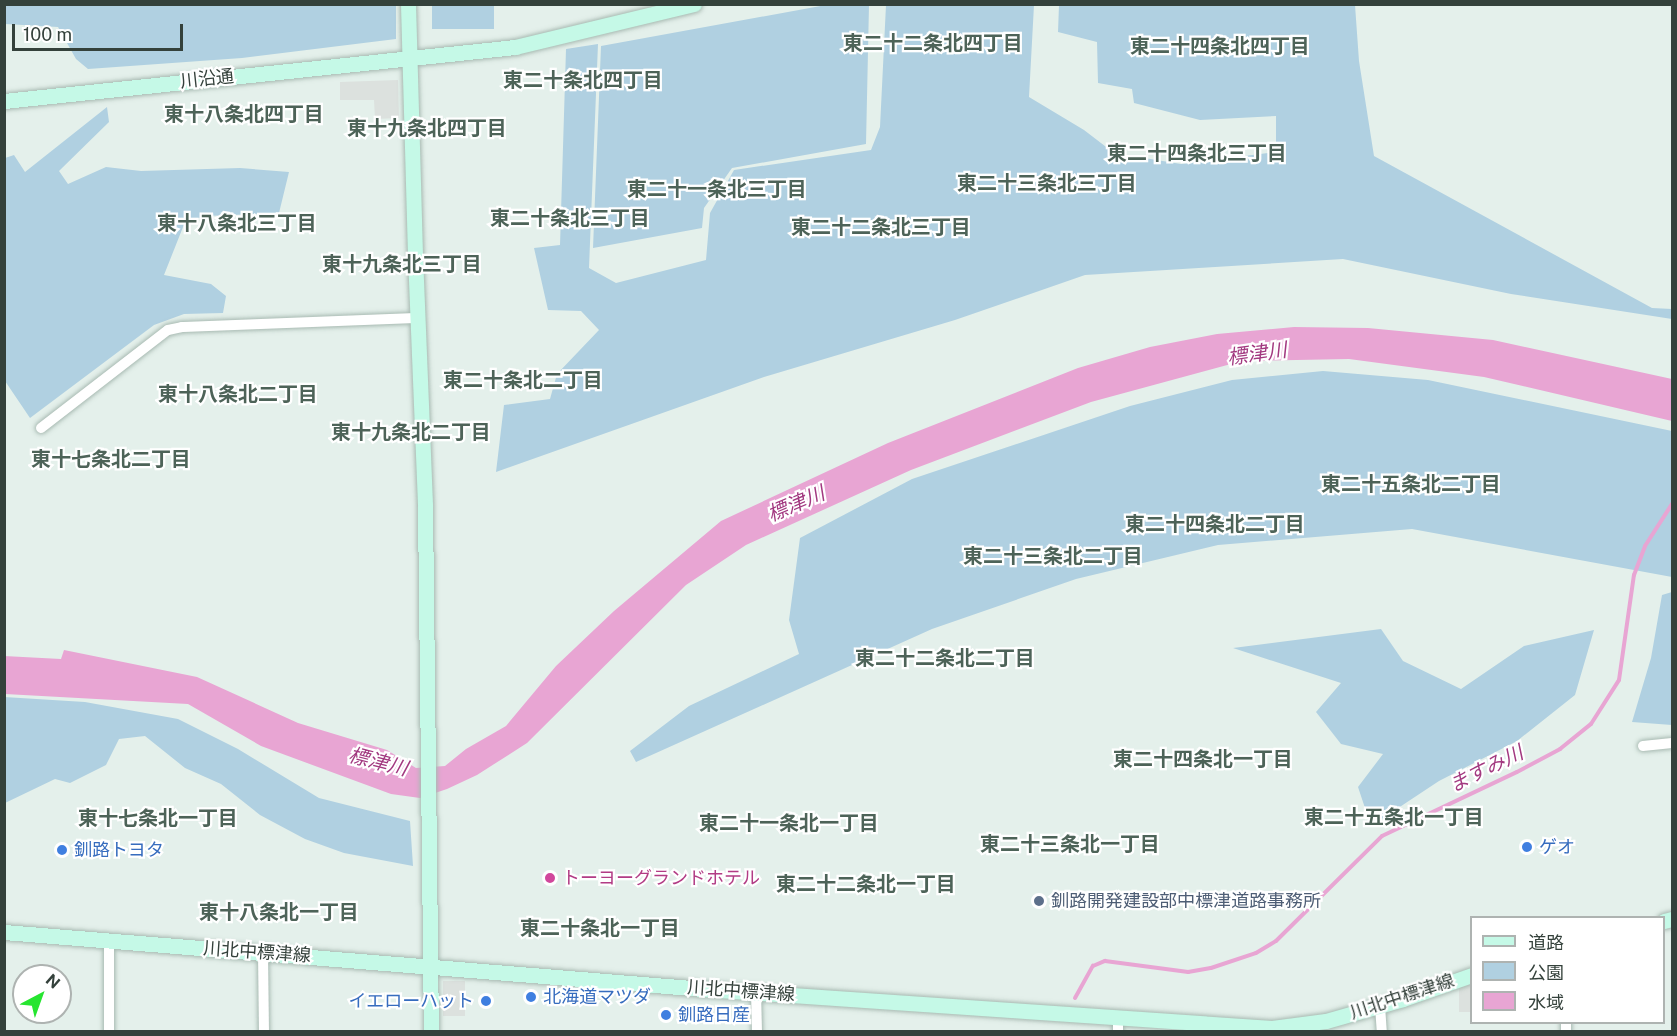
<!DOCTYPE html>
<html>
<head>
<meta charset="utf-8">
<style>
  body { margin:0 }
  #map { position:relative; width:1677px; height:1036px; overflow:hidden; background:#e4f0eb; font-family:"Public Sans","Noto Sans JP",sans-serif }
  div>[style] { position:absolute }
  .green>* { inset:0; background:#b0d0e1; transform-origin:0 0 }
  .parking>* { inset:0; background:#dce1de; transform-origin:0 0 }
  .water>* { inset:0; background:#e8a5d3 }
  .stream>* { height:4px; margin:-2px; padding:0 2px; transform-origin:2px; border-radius:2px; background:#e8a5d3 }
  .roads { filter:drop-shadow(0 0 2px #a8bab2) drop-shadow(0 0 2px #a8bab2) }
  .street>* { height:10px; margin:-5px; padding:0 5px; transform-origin:5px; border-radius:5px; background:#fff }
  .secondary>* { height:15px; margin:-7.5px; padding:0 7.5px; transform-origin:7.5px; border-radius:7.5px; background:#c5f9e7 }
  .dots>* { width:16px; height:16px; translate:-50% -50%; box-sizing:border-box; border:3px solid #fff; border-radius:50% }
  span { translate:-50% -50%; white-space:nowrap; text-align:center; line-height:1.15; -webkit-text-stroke:4.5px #fff; paint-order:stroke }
  .street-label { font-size:18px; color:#34413b }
  .shop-label { font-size:18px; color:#366cbe }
  .left { translate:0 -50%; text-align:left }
  .right { translate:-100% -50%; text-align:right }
  .hotel-label { font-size:18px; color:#b23c85 }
  .service-label { font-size:18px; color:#4e5e75 }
  .neighbourhood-label { font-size:20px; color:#4d6358; font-weight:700 }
  .water-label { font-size:20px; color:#a23980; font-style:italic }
  .frame { position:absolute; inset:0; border:6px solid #34413b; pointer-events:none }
  .legend { position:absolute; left:1470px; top:916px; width:195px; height:108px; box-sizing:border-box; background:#fff; border:2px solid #aeb3b1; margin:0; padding:8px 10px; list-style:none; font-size:18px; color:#34413b }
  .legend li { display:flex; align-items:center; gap:12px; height:30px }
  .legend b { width:30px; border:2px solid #aeb3b1 }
  .north { position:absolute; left:12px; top:964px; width:60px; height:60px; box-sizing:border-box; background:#fff; border:2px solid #aeb3b1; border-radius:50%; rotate:41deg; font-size:16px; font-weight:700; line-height:24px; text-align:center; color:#34413b }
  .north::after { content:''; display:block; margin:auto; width:21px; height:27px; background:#26e530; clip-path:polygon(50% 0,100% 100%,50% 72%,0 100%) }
  .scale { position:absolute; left:12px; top:24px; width:171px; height:27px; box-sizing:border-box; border:3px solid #34413b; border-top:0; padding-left:8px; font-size:18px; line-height:21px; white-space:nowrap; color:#34413b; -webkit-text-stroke:4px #fff; paint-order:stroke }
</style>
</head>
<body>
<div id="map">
  <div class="green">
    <div style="clip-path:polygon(5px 4px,396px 5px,396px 39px,242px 58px,88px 69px,76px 59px,58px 27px,5px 24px)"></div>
    <div style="left:432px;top:5px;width:62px;height:24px"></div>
    <div style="clip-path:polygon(826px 5px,869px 5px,866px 144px,732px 168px,704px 208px,702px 228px,593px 248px,601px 46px)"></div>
    <div style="clip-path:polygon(1355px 5px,1359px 61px,1374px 156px,1652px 308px,1672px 309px,1672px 319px,1511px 294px,1343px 259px,1085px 275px,955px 320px,764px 377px,496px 472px,504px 405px,550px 399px,557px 374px,599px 330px,581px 311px,548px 310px,534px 248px,560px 245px,566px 49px,598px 44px,589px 268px,616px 283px,706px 260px,710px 213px,734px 170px,871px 150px,880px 127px,886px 5px,1034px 5px,1029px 97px,1084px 130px,1114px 153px,1181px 164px,1276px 152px,1276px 116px,1200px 120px,1134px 103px,1132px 89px,1098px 83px,1097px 42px,1058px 32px,1059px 5px)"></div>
    <div style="clip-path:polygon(107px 107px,109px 122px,59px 171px,68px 184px,106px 167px,141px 171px,240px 168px,289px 172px,279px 213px,206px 216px,185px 222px,164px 275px,211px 284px,226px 296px,223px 313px,184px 314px,154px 325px,30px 418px,5px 381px,5px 158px,14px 155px,25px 172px)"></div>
    <div style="clip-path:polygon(1323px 371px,1428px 380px,1672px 431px,1672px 577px,1412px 529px,1218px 545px,1076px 579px,932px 629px,636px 762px,630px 751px,689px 706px,799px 654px,789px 620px,800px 538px,912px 479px,1130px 406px,1232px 380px)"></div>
    <div style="clip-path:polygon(1672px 592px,1672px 725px,1632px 722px,1651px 658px,1662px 595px)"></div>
    <div style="clip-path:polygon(1381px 629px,1403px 661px,1461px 689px,1524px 646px,1594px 630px,1575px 695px,1517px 741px,1439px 781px,1371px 826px,1358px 787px,1383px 754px,1341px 744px,1316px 712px,1341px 683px,1233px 648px)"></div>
    <div style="clip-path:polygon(4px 697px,85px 702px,178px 719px,238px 749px,319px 798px,410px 821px,413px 866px,344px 853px,305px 839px,260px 815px,221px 784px,185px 768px,145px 736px,119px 739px,106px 765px,70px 783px,55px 779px,5px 803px)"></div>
  </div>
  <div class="parking">
    <div style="clip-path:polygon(398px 80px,399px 118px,375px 119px,374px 100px,340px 100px,340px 82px)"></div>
    <div style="left:443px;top:981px;width:22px;height:35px"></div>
    <div style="clip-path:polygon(1471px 984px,1472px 1022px,1478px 1023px,1471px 1023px,1471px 1012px,1459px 1012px,1459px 987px)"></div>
  </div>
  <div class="water">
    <div style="clip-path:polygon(1294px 327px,1368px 328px,1493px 340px,1672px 379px,1672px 421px,1484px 377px,1349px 359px,1242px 361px,1091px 402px,911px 470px,746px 545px,686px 585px,527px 743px,477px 775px,447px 789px,420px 798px,391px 794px,261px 746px,188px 704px,5px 694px,4px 656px,61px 659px,64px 650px,197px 677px,298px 723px,387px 750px,416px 768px,445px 766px,466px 749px,506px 726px,556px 666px,614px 611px,721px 521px,888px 443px,1078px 368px,1150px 347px,1217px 334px)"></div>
  </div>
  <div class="stream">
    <div style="left:1075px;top:998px;width:37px;rotate:-61deg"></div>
    <div style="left:1093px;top:966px;width:13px;rotate:-23deg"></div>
    <div style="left:1105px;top:961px;width:84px;rotate:7.5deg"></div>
    <div style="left:1188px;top:972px;width:23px;rotate:-10deg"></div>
    <div style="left:1211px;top:968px;width:47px;rotate:-18.4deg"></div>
    <div style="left:1256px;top:953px;width:23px;rotate:-31deg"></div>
    <div style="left:1276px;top:941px;width:149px;rotate:-44.7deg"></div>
    <div style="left:1382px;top:836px;width:149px;rotate:-25.4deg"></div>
    <div style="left:1517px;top:772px;width:49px;rotate:-28.1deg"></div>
    <div style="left:1560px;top:749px;width:40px;rotate:-39deg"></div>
    <div style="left:1591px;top:724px;width:52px;rotate:-57.5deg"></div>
    <div style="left:1619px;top:680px;width:106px;rotate:-81.9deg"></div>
    <div style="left:1634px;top:575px;width:31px;rotate:-69deg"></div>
    <div style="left:1645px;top:546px;width:50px;rotate:-57.3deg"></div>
  </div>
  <div class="roads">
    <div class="street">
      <div style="left:41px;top:428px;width:160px;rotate:-37.7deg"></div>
      <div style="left:168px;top:330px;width:14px;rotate:-12deg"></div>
      <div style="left:182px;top:327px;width:235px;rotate:-2.2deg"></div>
      <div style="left:1643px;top:746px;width:29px;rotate:-6deg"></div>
      <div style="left:263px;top:952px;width:80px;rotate:89.3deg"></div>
      <div style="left:756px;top:991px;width:41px;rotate:88.6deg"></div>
      <div style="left:1380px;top:1006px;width:26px;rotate:86deg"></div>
      <div style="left:1118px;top:1018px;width:14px;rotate:90deg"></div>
      <div style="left:1566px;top:1022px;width:10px;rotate:90deg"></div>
      <div style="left:109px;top:1032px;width:91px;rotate:-90deg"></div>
    </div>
    <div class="secondary">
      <div style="left:408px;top:4px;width:251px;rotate:88.4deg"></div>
      <div style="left:415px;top:255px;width:251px;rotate:87.7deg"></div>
      <div style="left:425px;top:506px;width:526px;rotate:89.35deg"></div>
      <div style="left:4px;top:101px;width:514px;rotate:-6.03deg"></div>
      <div style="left:515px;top:47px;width:184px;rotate:-13.5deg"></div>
      <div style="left:1664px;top:921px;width:8px;rotate:-14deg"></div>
      <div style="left:4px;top:932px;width:702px;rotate:4.66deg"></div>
      <div style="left:704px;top:989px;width:569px;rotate:3.93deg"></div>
      <div style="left:1272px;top:1028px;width:54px;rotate:-7.4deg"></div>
      <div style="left:1326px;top:1021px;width:80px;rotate:-15.9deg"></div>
      <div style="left:1403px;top:999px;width:73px;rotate:-19.2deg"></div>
    </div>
  </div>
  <div class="dots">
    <div style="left:1527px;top:847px;background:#3f7fe0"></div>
    <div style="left:62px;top:850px;background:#3f7fe0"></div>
    <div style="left:550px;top:878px;background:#d1479c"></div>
    <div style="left:1039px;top:901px;background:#5c6f8a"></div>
    <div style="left:531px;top:997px;background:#3f7fe0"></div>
    <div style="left:486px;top:1001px;background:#3f7fe0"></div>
    <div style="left:666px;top:1015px;background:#3f7fe0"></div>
  </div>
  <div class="street-label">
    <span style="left:207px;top:79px;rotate:-6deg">川沿通</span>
    <span style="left:257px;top:952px;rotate:4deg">川北中標津線</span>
    <span style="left:741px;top:991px;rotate:4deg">川北中標津線</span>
    <span style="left:1402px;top:997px;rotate:-18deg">川北中標津線</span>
  </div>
  <div class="shop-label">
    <span class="left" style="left:1539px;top:847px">ゲオ</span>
    <span class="left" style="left:74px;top:850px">釧路トヨタ</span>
    <span class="left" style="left:543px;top:997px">北海道マツダ</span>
    <span class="right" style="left:474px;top:1001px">イエローハット</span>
    <span class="left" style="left:678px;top:1015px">釧路日産</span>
  </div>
  <div class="hotel-label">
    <span class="left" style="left:562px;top:878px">トーヨーグランドホテル</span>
  </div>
  <div class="service-label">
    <span class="left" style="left:1051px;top:901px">釧路開発建設部中標津道路事務所</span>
  </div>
  <div class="neighbourhood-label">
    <span style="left:933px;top:43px">東二十二条北四丁目</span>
    <span style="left:1220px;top:46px">東二十四条北四丁目</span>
    <span style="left:583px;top:80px">東二十条北四丁目</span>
    <span style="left:244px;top:114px">東十八条北四丁目</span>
    <span style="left:427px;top:128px">東十九条北四丁目</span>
    <span style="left:1197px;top:153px">東二十四条北三丁目</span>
    <span style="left:1047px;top:183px">東二十三条北三丁目</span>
    <span style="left:717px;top:189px">東二十一条北三丁目</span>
    <span style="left:570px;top:218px">東二十条北三丁目</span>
    <span style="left:237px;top:223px">東十八条北三丁目</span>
    <span style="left:881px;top:227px">東二十二条北三丁目</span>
    <span style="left:402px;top:264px">東十九条北三丁目</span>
    <span style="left:523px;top:380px">東二十条北二丁目</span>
    <span style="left:238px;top:394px">東十八条北二丁目</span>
    <span style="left:411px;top:432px">東十九条北二丁目</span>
    <span style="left:111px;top:459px">東十七条北二丁目</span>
    <span style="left:1411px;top:484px">東二十五条北二丁目</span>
    <span style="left:1215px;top:524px">東二十四条北二丁目</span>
    <span style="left:1053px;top:556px">東二十三条北二丁目</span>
    <span style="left:945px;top:658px">東二十二条北二丁目</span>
    <span style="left:1203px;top:759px">東二十四条北一丁目</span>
    <span style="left:1394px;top:817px">東二十五条北一丁目</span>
    <span style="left:158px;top:818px">東十七条北一丁目</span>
    <span style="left:789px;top:823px">東二十一条北一丁目</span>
    <span style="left:1070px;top:844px">東二十三条北一丁目</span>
    <span style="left:866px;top:884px">東二十二条北一丁目</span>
    <span style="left:279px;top:912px">東十八条北一丁目</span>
    <span style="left:600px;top:928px">東二十条北一丁目</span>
  </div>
  <div class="water-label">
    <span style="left:1257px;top:354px;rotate:-8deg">標津川</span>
    <span style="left:796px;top:504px;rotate:-23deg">標津川</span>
    <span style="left:378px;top:762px;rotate:14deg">標津川</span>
    <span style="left:1486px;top:769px;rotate:-26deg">ますみ川</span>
  </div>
  <div class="frame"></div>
  <ul class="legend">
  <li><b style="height:8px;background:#c5f9e7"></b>道路</li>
  <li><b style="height:16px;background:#b0d0e1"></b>公園</li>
  <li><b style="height:16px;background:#e8a5d3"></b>水域</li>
  </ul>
  <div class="north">N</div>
  <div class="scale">100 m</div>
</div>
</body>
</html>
